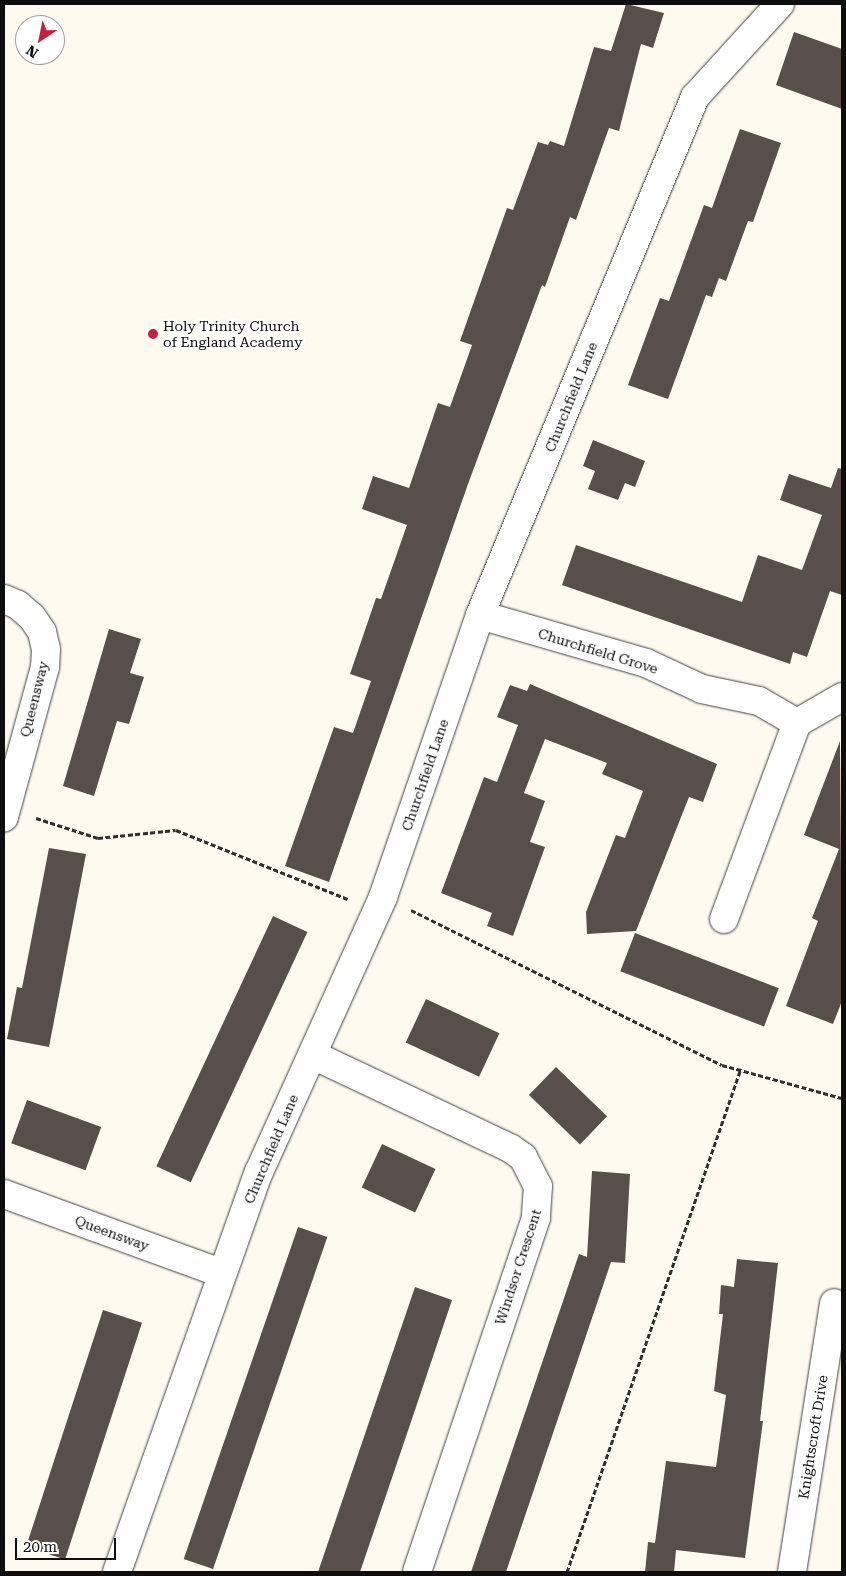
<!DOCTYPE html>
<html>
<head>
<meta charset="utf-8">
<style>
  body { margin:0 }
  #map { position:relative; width:846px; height:1576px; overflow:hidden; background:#fffaf0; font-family:"Roboto Serif",serif }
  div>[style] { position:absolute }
  .building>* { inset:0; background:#584e4a; transform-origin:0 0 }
  .path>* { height:3px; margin-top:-1.5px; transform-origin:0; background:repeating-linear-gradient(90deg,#303030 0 5px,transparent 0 7.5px) }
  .roads { filter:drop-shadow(0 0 1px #414141) drop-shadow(0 0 1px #414141) }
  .street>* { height:28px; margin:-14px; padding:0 14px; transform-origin:14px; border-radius:14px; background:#fff }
  .dots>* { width:14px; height:14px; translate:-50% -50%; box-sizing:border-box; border:2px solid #fff; border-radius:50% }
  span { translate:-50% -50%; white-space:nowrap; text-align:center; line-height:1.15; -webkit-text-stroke:5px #fff; paint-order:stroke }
  .poi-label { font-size:14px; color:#0e0e0e }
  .left { translate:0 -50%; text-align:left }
  .street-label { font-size:14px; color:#0e0e0e }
  .frame { position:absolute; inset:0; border:5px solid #0e0e0e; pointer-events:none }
  .north { position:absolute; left:15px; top:15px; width:50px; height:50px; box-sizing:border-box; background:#fff; border:1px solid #9f9f9f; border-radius:50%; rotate:214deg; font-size:14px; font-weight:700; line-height:20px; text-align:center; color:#0e0e0e }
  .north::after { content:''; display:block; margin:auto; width:18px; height:22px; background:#c5203e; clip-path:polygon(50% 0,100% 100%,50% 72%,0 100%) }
  .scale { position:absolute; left:15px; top:1538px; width:101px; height:22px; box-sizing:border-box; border:2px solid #0e0e0e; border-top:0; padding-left:6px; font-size:15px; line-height:18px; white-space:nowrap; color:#0e0e0e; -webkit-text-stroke:4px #fff; paint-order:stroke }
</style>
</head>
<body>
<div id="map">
  <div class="building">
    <div style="clip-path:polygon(626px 4px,664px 13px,653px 48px,641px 44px,619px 131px,609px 128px,576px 220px,570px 217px,545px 287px,542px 285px,468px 484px,329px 882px,285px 866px,334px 727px,353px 733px,371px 681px,350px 674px,376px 598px,381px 599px,407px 525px,362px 509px,373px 476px,409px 488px,438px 403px,450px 407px,472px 345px,460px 341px,507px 208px,513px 210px,538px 142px,548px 145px,550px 141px,564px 146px,594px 47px,611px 51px)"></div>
    <div style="clip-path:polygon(794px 32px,842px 49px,842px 109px,776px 85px)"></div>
    <div style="clip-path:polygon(740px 129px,781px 143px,753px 222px,748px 221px,726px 281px,719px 278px,712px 297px,706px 295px,668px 399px,628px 385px,660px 298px,669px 301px,704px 205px,712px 208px)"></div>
    <div style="clip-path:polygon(593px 440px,645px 461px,635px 487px,625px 483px,618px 500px,588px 489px,595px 471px,583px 466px)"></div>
    <div style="clip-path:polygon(838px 468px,842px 469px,842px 595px,830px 591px,807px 657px,793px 652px,790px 664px,562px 585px,576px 545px,742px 602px,758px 555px,802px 570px,822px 515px,780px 500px,789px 474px,831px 488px)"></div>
    <div style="clip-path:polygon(109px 629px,141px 639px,130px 673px,144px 677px,129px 724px,117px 721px,94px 796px,63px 786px)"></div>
    <div style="clip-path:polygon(530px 684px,717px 764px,703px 802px,689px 797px,636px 931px,587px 934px,586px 912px,616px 835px,625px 838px,643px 791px,602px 774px,607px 763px,545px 739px,524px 793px,545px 801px,530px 842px,545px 847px,513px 936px,487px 926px,492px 913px,441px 893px,484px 777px,497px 782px,518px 725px,497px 717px,510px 685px,527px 691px)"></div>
    <div style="clip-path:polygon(840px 741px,842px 1001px,833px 1024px,786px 1006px,818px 921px,812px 918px,839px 849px,804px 835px)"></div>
    <div style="clip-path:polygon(49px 848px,86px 854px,49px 1047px,7px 1039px,17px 987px,22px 988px)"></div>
    <div style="left:273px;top:916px;width:38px;height:276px;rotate:25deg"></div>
    <div style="left:635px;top:933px;width:154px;height:41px;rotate:21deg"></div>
    <div style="left:426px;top:999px;width:81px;height:48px;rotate:25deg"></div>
    <div style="left:556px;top:1067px;width:71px;height:39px;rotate:44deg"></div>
    <div style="left:27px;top:1100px;width:79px;height:46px;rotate:20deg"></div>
    <div style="left:382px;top:1144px;width:59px;height:48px;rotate:25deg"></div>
    <div style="clip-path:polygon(592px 1171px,630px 1174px,625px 1263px,611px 1262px,506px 1572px,471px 1572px,579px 1254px,587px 1257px)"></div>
    <div style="left:298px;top:1227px;width:31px;height:351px;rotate:19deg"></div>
    <div style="clip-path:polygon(737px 1259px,778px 1263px,760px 1421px,763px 1421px,745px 1558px,676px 1550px,674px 1572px,645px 1572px,648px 1542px,655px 1543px,666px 1461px,716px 1467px,726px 1395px,714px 1391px,723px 1314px,719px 1314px,721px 1285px,734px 1287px)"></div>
    <div style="clip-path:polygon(415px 1287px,452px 1300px,415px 1410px,360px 1572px,318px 1572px)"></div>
    <div style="left:103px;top:1310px;width:41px;height:249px;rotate:18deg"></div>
  </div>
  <div class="path">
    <div style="left:36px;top:818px;width:65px;rotate:17.9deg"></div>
    <div style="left:98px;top:838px;width:78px;rotate:-5.9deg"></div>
    <div style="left:176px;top:830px;width:185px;rotate:21.9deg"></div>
    <div style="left:411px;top:910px;width:347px;rotate:26.5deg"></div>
    <div style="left:722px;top:1065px;width:124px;rotate:15.4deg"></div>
    <div style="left:567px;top:1572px;width:533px;rotate:-70.95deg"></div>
  </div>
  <div class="roads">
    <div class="street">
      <div style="left:4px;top:599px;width:15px;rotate:23deg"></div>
      <div style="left:18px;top:605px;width:18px;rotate:41deg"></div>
      <div style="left:32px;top:617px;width:18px;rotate:56deg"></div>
      <div style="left:42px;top:632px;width:17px;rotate:77deg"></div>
      <div style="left:46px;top:649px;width:18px;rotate:93deg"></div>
      <div style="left:45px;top:667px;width:156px;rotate:105.3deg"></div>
      <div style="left:480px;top:615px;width:173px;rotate:16.1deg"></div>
      <div style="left:646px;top:663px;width:62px;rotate:24.9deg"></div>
      <div style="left:702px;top:689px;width:58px;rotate:11.9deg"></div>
      <div style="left:759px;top:701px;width:44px;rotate:30.1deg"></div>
      <div style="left:797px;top:723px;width:52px;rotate:-30deg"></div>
      <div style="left:724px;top:919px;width:209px;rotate:-69.6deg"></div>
      <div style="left:313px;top:1055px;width:218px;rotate:25.3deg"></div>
      <div style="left:510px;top:1148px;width:16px;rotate:35deg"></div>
      <div style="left:523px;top:1157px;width:33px;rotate:63deg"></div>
      <div style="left:538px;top:1186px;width:32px;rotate:94deg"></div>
      <div style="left:536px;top:1218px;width:373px;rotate:108.6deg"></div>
      <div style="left:4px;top:1194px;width:231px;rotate:20deg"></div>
      <div style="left:117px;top:1572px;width:424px;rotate:-70.5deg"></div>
      <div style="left:259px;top:1172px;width:302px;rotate:-65.7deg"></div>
      <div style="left:383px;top:897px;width:298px;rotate:-71deg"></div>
      <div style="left:480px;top:615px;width:561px;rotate:-67.46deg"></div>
      <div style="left:695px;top:97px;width:126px;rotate:-47.6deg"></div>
      <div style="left:792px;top:1572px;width:272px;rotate:-81.1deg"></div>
    </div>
  </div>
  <div class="dots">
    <div style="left:153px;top:334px;background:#c5203e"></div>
  </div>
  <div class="poi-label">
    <span class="left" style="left:163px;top:334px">Holy Trinity Church<br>of England Academy</span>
  </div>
  <div class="street-label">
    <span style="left:571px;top:397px;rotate:-68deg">Churchfield Lane</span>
    <span style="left:598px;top:651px;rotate:17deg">Churchfield Grove</span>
    <span style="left:34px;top:699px;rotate:-76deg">Queensway</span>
    <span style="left:425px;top:775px;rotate:-71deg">Churchfield Lane</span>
    <span style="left:271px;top:1149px;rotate:-67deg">Churchfield Lane</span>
    <span style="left:112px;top:1233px;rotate:20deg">Queensway</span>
    <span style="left:518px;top:1267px;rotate:-72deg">Windsor Crescent</span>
    <span style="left:813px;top:1437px;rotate:-81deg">Knightscroft Drive</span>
  </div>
  <div class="frame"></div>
  <div class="north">N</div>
  <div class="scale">20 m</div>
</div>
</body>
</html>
